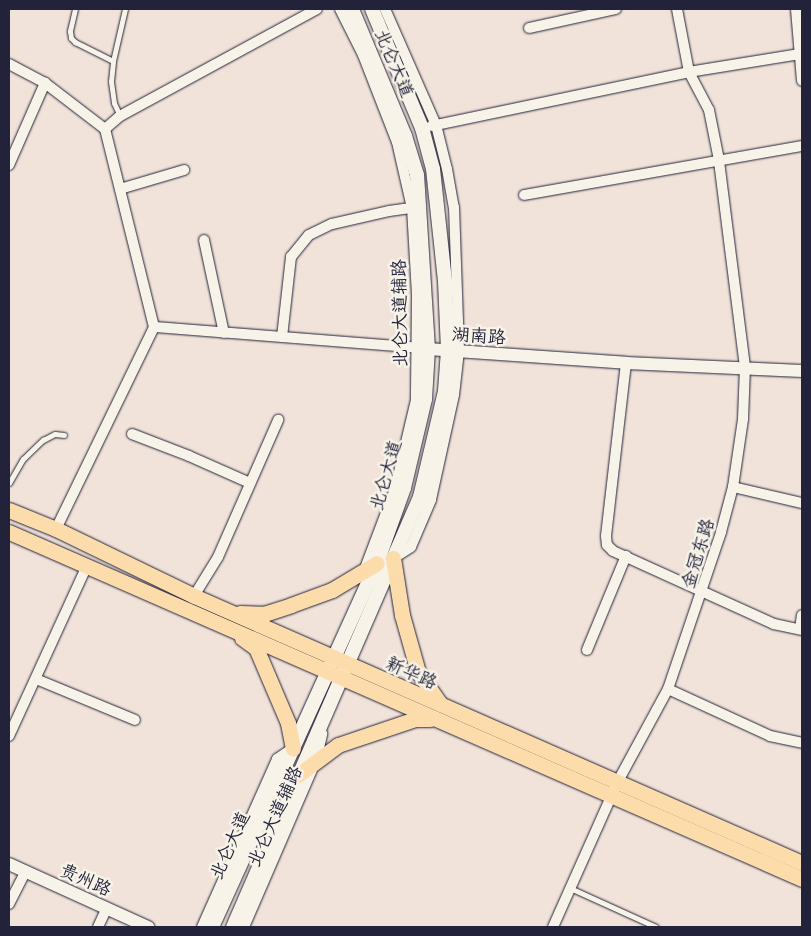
<!DOCTYPE html>
<html>
<head>
<meta charset="utf-8">
<style>
  body { margin:0 }
  #map { position:relative; width:811px; height:936px; overflow:hidden; background:#f1e3d9; font-family:Mali,"LXGW WenKai TC",sans-serif }
  div>[style] { position:absolute }
  .roads { filter:drop-shadow(0 0 1px #22223b) drop-shadow(0 0 1px #22223b) }
  .service>* { height:5px; margin:-2.5px; padding:0 2.5px; transform-origin:2.5px; border-radius:2.5px; background:#f7f3e8 }
  .minor>* { height:10px; margin:-5px; padding:0 5px; transform-origin:5px; border-radius:5px; background:#f7f3e8 }
  .tertiary>* { height:12px; margin:-6px; padding:0 6px; transform-origin:6px; border-radius:6px; background:#f7f3e8 }
  .secondary>* { height:14px; margin:-7px; padding:0 7px; transform-origin:7px; border-radius:7px; background:#f7f3e8 }
  .primary>* { height:15px; margin:-7.5px; padding:0 7.5px; transform-origin:7.5px; border-radius:7.5px; background:#fddcac }
  span { translate:-50% -50%; white-space:nowrap; text-align:center; line-height:1.15; -webkit-text-stroke:5px #f7f3e8; paint-order:stroke }
  .street-label { font-size:18px; color:#22223b }
  .frame { position:absolute; inset:0; border:10px solid #22223b; pointer-events:none }
</style>
</head>
<body>
<div id="map">
  <div class="roads">
    <div class="service">
      <div style="left:75px;top:9px;width:23px;rotate:103deg"></div>
      <div style="left:70px;top:31px;width:7px;rotate:82deg"></div>
      <div style="left:71px;top:38px;width:6px;rotate:45deg"></div>
      <div style="left:75px;top:42px;width:42px;rotate:26.6deg"></div>
      <div style="left:120px;top:116px;width:14px;rotate:-115deg"></div>
      <div style="left:114px;top:103px;width:22px;rotate:-98deg"></div>
      <div style="left:111px;top:81px;width:20px;rotate:-84deg"></div>
      <div style="left:113px;top:61px;width:53px;rotate:-77deg"></div>
      <div style="left:9px;top:483px;width:28px;rotate:-60deg"></div>
      <div style="left:23px;top:459px;width:28px;rotate:-44deg"></div>
      <div style="left:43px;top:440px;width:13px;rotate:-27deg"></div>
      <div style="left:55px;top:434px;width:9px;rotate:6deg"></div>
      <div style="left:570px;top:888px;width:94px;rotate:24.4deg"></div>
    </div>
    <div class="minor">
      <div style="left:340px;top:9px;width:51px;rotate:63.4deg"></div>
      <div style="left:363px;top:55px;width:93px;rotate:68.7deg"></div>
      <div style="left:397px;top:142px;width:68px;rotate:77.2deg"></div>
      <div style="left:412px;top:208px;width:88px;rotate:86.7deg"></div>
      <div style="left:417px;top:296px;width:104px;rotate:90.6deg"></div>
      <div style="left:416px;top:400px;width:91px;rotate:103.3deg"></div>
      <div style="left:395px;top:489px;width:88px;rotate:110.7deg"></div>
      <div style="left:385px;top:9px;width:127px;rotate:66.3deg"></div>
      <div style="left:436px;top:125px;width:45px;rotate:76deg"></div>
      <div style="left:447px;top:169px;width:39px;rotate:80deg"></div>
      <div style="left:454px;top:207px;width:144px;rotate:88deg"></div>
      <div style="left:459px;top:351px;width:44px;rotate:96.5deg"></div>
      <div style="left:454px;top:395px;width:107px;rotate:102.4deg"></div>
      <div style="left:431px;top:500px;width:51px;rotate:113.1deg"></div>
      <div style="left:411px;top:547px;width:20px;rotate:147deg"></div>
      <div style="left:796px;top:9px;width:72px;rotate:85.2deg"></div>
      <div style="left:529px;top:28px;width:89px;rotate:-12.3deg"></div>
      <div style="left:9px;top:64px;width:41px;rotate:27.8deg"></div>
      <div style="left:45px;top:83px;width:76px;rotate:37.5deg"></div>
      <div style="left:105px;top:129px;width:20px;rotate:-41deg"></div>
      <div style="left:120px;top:116px;width:224px;rotate:-28.5deg"></div>
      <div style="left:431px;top:126px;width:264px;rotate:-11.8deg"></div>
      <div style="left:689px;top:72px;width:112px;rotate:-9.2deg"></div>
      <div style="left:9px;top:165px;width:90px;rotate:-66.3deg"></div>
      <div style="left:120px;top:189px;width:67px;rotate:-16.5deg"></div>
      <div style="left:524px;top:195px;width:282px;rotate:-10deg"></div>
      <div style="left:204px;top:240px;width:95px;rotate:77.9deg"></div>
      <div style="left:154px;top:327px;width:270px;rotate:4.5deg"></div>
      <div style="left:282px;top:337px;width:81px;rotate:-83.6deg"></div>
      <div style="left:291px;top:257px;width:28px;rotate:-51deg"></div>
      <div style="left:309px;top:235px;width:25px;rotate:-26deg"></div>
      <div style="left:332px;top:224px;width:58px;rotate:-12.8deg"></div>
      <div style="left:389px;top:211px;width:29px;rotate:-8deg"></div>
      <div style="left:626px;top:363px;width:174px;rotate:96.6deg"></div>
      <div style="left:606px;top:536px;width:9px;rotate:84deg"></div>
      <div style="left:607px;top:545px;width:8px;rotate:45deg"></div>
      <div style="left:613px;top:551px;width:177px;rotate:24.4deg"></div>
      <div style="left:774px;top:624px;width:29px;rotate:12deg"></div>
      <div style="left:132px;top:434px;width:61px;rotate:21.1deg"></div>
      <div style="left:189px;top:456px;width:67px;rotate:23.9deg"></div>
      <div style="left:733px;top:487px;width:71px;rotate:13.1deg"></div>
      <div style="left:56px;top:529px;width:225px;rotate:-64.1deg"></div>
      <div style="left:154px;top:327px;width:204px;rotate:-103.9deg"></div>
      <div style="left:194px;top:596px;width:46px;rotate:-58.4deg"></div>
      <div style="left:218px;top:557px;width:150px;rotate:-66.3deg"></div>
      <div style="left:800px;top:629px;width:14px;rotate:-82deg"></div>
      <div style="left:587px;top:650px;width:102px;rotate:-67.5deg"></div>
      <div style="left:36px;top:679px;width:107px;rotate:22.5deg"></div>
      <div style="left:668px;top:689px;width:112px;rotate:24.7deg"></div>
      <div style="left:770px;top:736px;width:33px;rotate:12deg"></div>
      <div style="left:9px;top:736px;width:187px;rotate:-65.4deg"></div>
      <div style="left:9px;top:904px;width:37px;rotate:-63deg"></div>
      <div style="left:98px;top:927px;width:21px;rotate:-65deg"></div>
      <div style="left:202px;top:927px;width:184px;rotate:-65.9deg"></div>
      <div style="left:277px;top:759px;width:18px;rotate:-34deg"></div>
      <div style="left:244px;top:927px;width:181px;rotate:-66.6deg"></div>
      <div style="left:316px;top:761px;width:28px;rotate:-77deg"></div>
      <div style="left:553px;top:927px;width:158px;rotate:-66deg"></div>
      <div style="left:617px;top:783px;width:107px;rotate:-61.5deg"></div>
      <div style="left:668px;top:689px;width:166px;rotate:-71.3deg"></div>
      <div style="left:721px;top:532px;width:47px;rotate:-75.1deg"></div>
      <div style="left:733px;top:487px;width:69px;rotate:-81.6deg"></div>
      <div style="left:743px;top:419px;width:52px;rotate:-87.8deg"></div>
      <div style="left:745px;top:367px;width:209px;rotate:-97.2deg"></div>
      <div style="left:719px;top:160px;width:51px;rotate:-101.3deg"></div>
      <div style="left:709px;top:110px;width:43px;rotate:-117.8deg"></div>
      <div style="left:689px;top:72px;width:64px;rotate:-100.8deg"></div>
    </div>
    <div class="tertiary">
      <div style="left:428px;top:349px;width:198px;rotate:4deg"></div>
      <div style="left:626px;top:363px;width:176px;rotate:2.6deg"></div>
      <div style="left:9px;top:864px;width:153px;rotate:24.4deg"></div>
    </div>
    <div class="secondary">
      <div style="left:212px;top:927px;width:400px;rotate:-65.6deg"></div>
      <div style="left:377px;top:563px;width:80px;rotate:-70.2deg"></div>
      <div style="left:404px;top:488px;width:91px;rotate:-76.7deg"></div>
      <div style="left:425px;top:399px;width:50px;rotate:-86.6deg"></div>
      <div style="left:428px;top:349px;width:174px;rotate:-93.6deg"></div>
      <div style="left:417px;top:175px;width:41px;rotate:-107.1deg"></div>
      <div style="left:405px;top:136px;width:138px;rotate:-112.7deg"></div>
      <div style="left:233px;top:927px;width:469px;rotate:-66.5deg"></div>
      <div style="left:420px;top:497px;width:109px;rotate:-76.7deg"></div>
      <div style="left:445px;top:391px;width:41px;rotate:-85.8deg"></div>
      <div style="left:448px;top:350px;width:69px;rotate:-92.5deg"></div>
      <div style="left:445px;top:281px;width:113px;rotate:-96.1deg"></div>
      <div style="left:433px;top:169px;width:42px;rotate:-105deg"></div>
      <div style="left:422px;top:128px;width:129px;rotate:-112.8deg"></div>
    </div>
    <div class="primary">
      <div style="left:9px;top:510px;width:51px;rotate:22deg"></div>
      <div style="left:56px;top:529px;width:153px;rotate:25.9deg"></div>
      <div style="left:194px;top:596px;width:664px;rotate:23.71deg"></div>
      <div style="left:9px;top:532px;width:866px;rotate:23.63deg"></div>
      <div style="left:393px;top:558px;width:58px;rotate:81deg"></div>
      <div style="left:402px;top:615px;width:59px;rotate:74.3deg"></div>
      <div style="left:418px;top:672px;width:39px;rotate:55deg"></div>
      <div style="left:240px;top:613px;width:24px;rotate:2deg"></div>
      <div style="left:264px;top:614px;width:28px;rotate:-18deg"></div>
      <div style="left:291px;top:605px;width:44px;rotate:-20.1deg"></div>
      <div style="left:332px;top:590px;width:52px;rotate:-31deg"></div>
      <div style="left:242px;top:638px;width:17px;rotate:36deg"></div>
      <div style="left:256px;top:648px;width:82px;rotate:66.9deg"></div>
      <div style="left:288px;top:723px;width:26px;rotate:79deg"></div>
      <div style="left:298px;top:775px;width:50px;rotate:-36.9deg"></div>
      <div style="left:338px;top:745px;width:81px;rotate:-18.7deg"></div>
      <div style="left:415px;top:719px;width:15px"></div>
    </div>
  </div>
  <div class="street-label">
    <span style="left:395px;top:63px;rotate:67deg">北仑大道</span>
    <span style="left:399px;top:313px;rotate:-91deg">北仑大道辅路</span>
    <span style="left:479px;top:335px;rotate:4deg">湖南路</span>
    <span style="left:385px;top:475px;rotate:-74deg">北仑大道</span>
    <span style="left:697px;top:553px;rotate:-73deg">金冠东路</span>
    <span style="left:412px;top:672px;rotate:24deg">新华路</span>
    <span style="left:274px;top:816px;rotate:-66deg">北仑大道辅路</span>
    <span style="left:229px;top:845px;rotate:-66deg">北仑大道</span>
    <span style="left:86px;top:879px;rotate:24deg">贵州路</span>
  </div>
  <div class="frame"></div>
</div>
</body>
</html>
